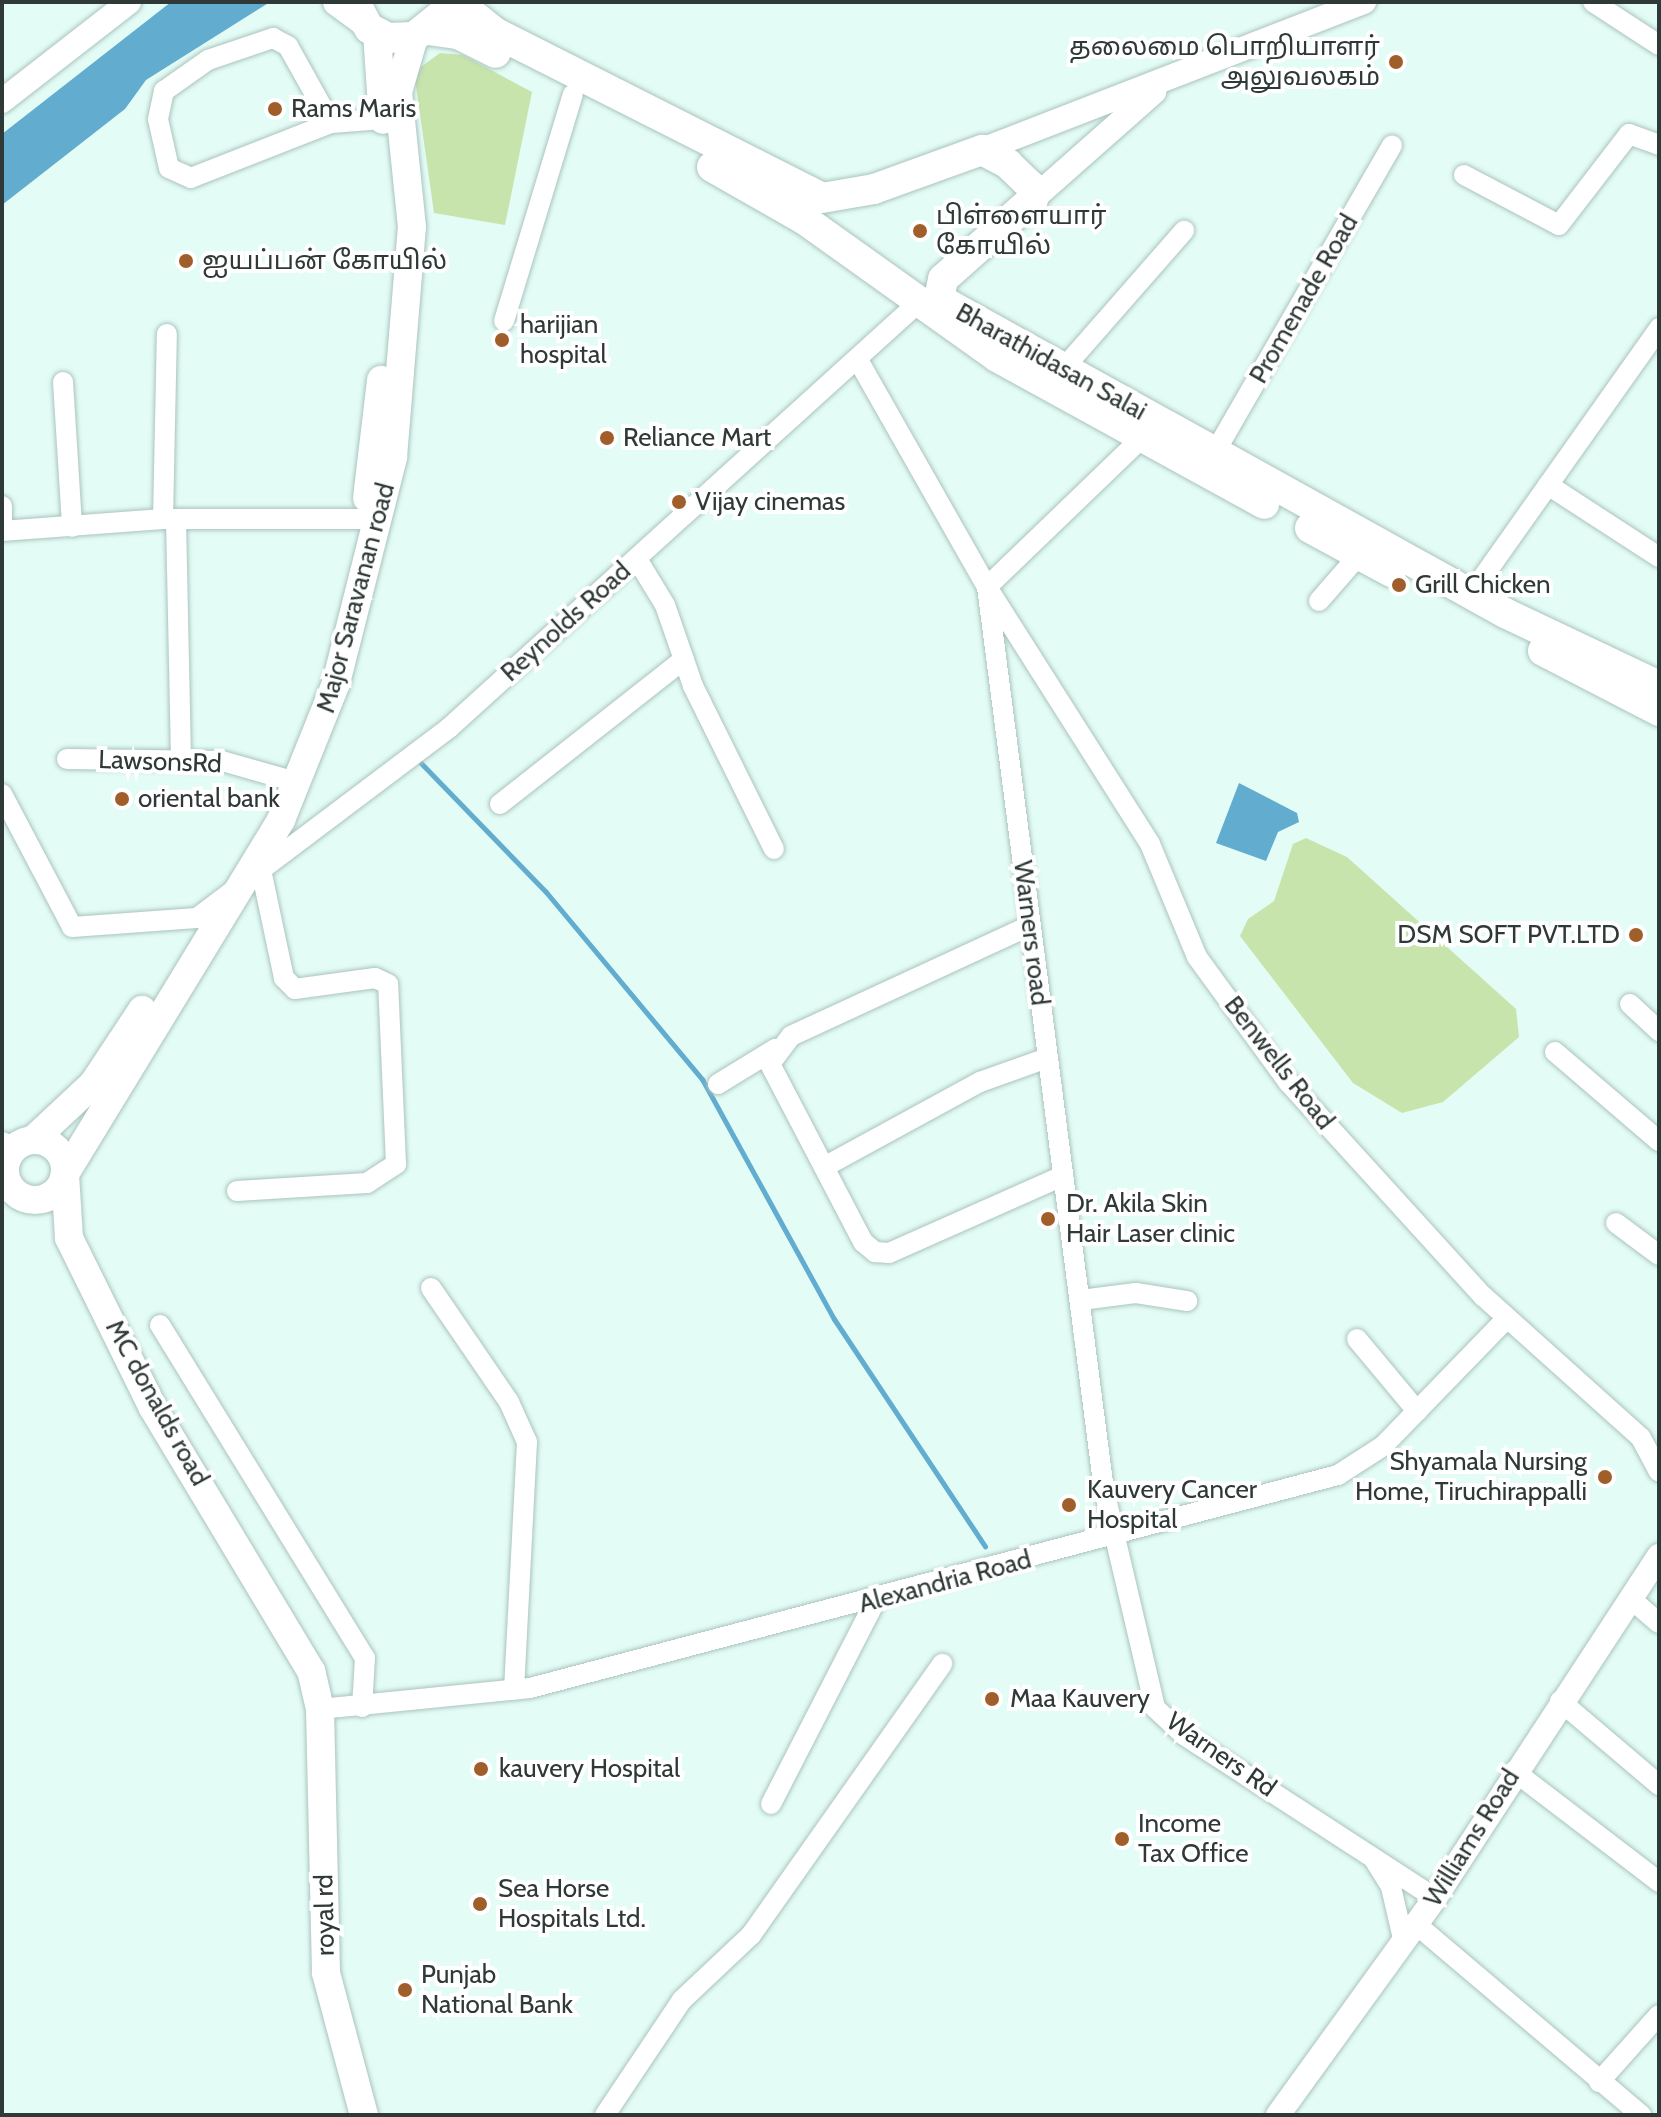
<!DOCTYPE html>
<html>
<head>
<meta charset="utf-8">
<style>
  body { margin:0 }
  #map { position:relative; width:1661px; height:2117px; overflow:hidden; background:#e3fcf6; font-family:Cabin,"Noto Sans Tamil",sans-serif }
  div>[style] { position:absolute }
  .green>* { inset:0; background:#c7e4ad }
  .water>* { inset:0; background:#61accf }
  .stream>* { height:5px; margin:-2.5px; padding:0 2.5px; transform-origin:2.5px; border-radius:2.5px; background:#61accf }
  .roads { filter:drop-shadow(0 0 2px #abc3be) drop-shadow(0 0 2px #abc3be) }
  .minor>* { height:20px; margin:-10px; padding:0 10px; transform-origin:10px; border-radius:10px; background:#fff }
  .tertiary>* { height:24px; margin:-12px; padding:0 12px; transform-origin:12px; border-radius:12px; background:#fff }
  .secondary>* { height:28px; margin:-14px; padding:0 14px; transform-origin:14px; border-radius:14px; background:#fff }
  .secondary>.ring { margin:-14px; padding:0; box-sizing:content-box; background:none; border:28px solid #fff; border-radius:50% }
  .primary>* { height:30px; margin:-15px; padding:0 15px; transform-origin:15px; border-radius:15px; background:#fff }
  .dots>* { width:22px; height:22px; translate:-50% -50%; box-sizing:border-box; border:4px solid #fff; border-radius:50% }
  span { translate:-50% -50%; white-space:nowrap; text-align:center; line-height:1.15; -webkit-text-stroke:8px #fff; paint-order:stroke }
  .poi-label { font-size:26px; color:#2f3937 }
  .right { translate:-100% -50%; text-align:right }
  .left { translate:0 -50%; text-align:left }
  .street-label { font-size:26px; color:#2f3937 }
  .frame { position:absolute; inset:0; border:4px solid #2f3937; pointer-events:none }
</style>
</head>
<body>
<div id="map">
  <div class="green">
    <div style="clip-path:polygon(440px 53px,463px 55px,532px 92px,505px 225px,434px 213px,414px 72px)"></div>
    <div style="clip-path:polygon(1306px 838px,1347px 857px,1516px 1009px,1519px 1037px,1443px 1102px,1402px 1113px,1353px 1083px,1240px 936px,1248px 919px,1274px 901px,1293px 844px)"></div>
  </div>
  <div class="water">
    <div style="clip-path:polygon(171px 2px,270px 2px,146px 80px,125px 109px,2px 205px,2px 134px)"></div>
    <div style="clip-path:polygon(1239px 783px,1297px 813px,1299px 822px,1278px 832px,1266px 861px,1216px 843px)"></div>
  </div>
  <div class="stream">
    <div style="left:417px;top:759px;width:185px;rotate:45.9deg"></div>
    <div style="left:546px;top:892px;width:244px;rotate:50.2deg"></div>
    <div style="left:702px;top:1079px;width:274px;rotate:61.2deg"></div>
    <div style="left:834px;top:1319px;width:273px;rotate:56.4deg"></div>
  </div>
  <div class="roads">
    <div class="minor">
      <div style="left:1593px;top:2px;width:79px;rotate:33.1deg"></div>
      <div style="left:331px;top:123px;width:150px;rotate:158.6deg"></div>
      <div style="left:191px;top:178px;width:24px;rotate:-156deg"></div>
      <div style="left:169px;top:168px;width:50px;rotate:-102.7deg"></div>
      <div style="left:158px;top:119px;width:29px;rotate:-78deg"></div>
      <div style="left:164px;top:91px;width:54px;rotate:-35.2deg"></div>
      <div style="left:208px;top:60px;width:69px;rotate:-18.7deg"></div>
      <div style="left:273px;top:38px;width:17px;rotate:28deg"></div>
      <div style="left:288px;top:46px;width:88px;rotate:60.8deg"></div>
      <div style="left:331px;top:123px;width:52px;rotate:-4.4deg"></div>
      <div style="left:1464px;top:175px;width:107px;rotate:27.8deg"></div>
      <div style="left:1559px;top:225px;width:115px;rotate:-52.4deg"></div>
      <div style="left:1629px;top:134px;width:32px;rotate:20deg"></div>
      <div style="left:504px;top:321px;width:237px;rotate:-73.1deg"></div>
      <div style="left:858px;top:360px;width:261px;rotate:60.4deg"></div>
      <div style="left:987px;top:587px;width:911px;rotate:82.62deg"></div>
      <div style="left:1104px;top:1490px;width:224px;rotate:76.8deg"></div>
      <div style="left:1155px;top:1708px;width:40px;rotate:43deg"></div>
      <div style="left:1184px;top:1735px;width:299px;rotate:33deg"></div>
      <div style="left:1063px;top:369px;width:184px;rotate:-48.8deg"></div>
      <div style="left:63px;top:382px;width:145px;rotate:86.4deg"></div>
      <div style="left:1150px;top:430px;width:226px;rotate:136.1deg"></div>
      <div style="left:987px;top:587px;width:304px;rotate:57.6deg"></div>
      <div style="left:1150px;top:844px;width:122px;rotate:67.4deg"></div>
      <div style="left:1197px;top:957px;width:155px;rotate:53.9deg"></div>
      <div style="left:1288px;top:1082px;width:290px;rotate:47.7deg"></div>
      <div style="left:1483px;top:1296px;width:212px;rotate:41.9deg"></div>
      <div style="left:1641px;top:1438px;width:38px;rotate:62deg"></div>
      <div style="left:1215px;top:452px;width:354px;rotate:-60deg"></div>
      <div style="left:1548px;top:485px;width:132px;rotate:33deg"></div>
      <div style="left:2px;top:506px;width:25px;rotate:90deg"></div>
      <div style="left:2px;top:531px;width:161px;rotate:-4.3deg"></div>
      <div style="left:163px;top:519px;width:200px"></div>
      <div style="left:163px;top:519px;width:185px;rotate:-88.8deg"></div>
      <div style="left:176px;top:520px;width:240px;rotate:88.8deg"></div>
      <div style="left:637px;top:559px;width:54px;rotate:58.7deg"></div>
      <div style="left:665px;top:605px;width:86px;rotate:70.9deg"></div>
      <div style="left:693px;top:686px;width:182px;rotate:63.6deg"></div>
      <div style="left:1471px;top:594px;width:326px;rotate:-54.7deg"></div>
      <div style="left:1319px;top:601px;width:61px;rotate:-49deg"></div>
      <div style="left:67px;top:759px;width:155px;rotate:0.7deg"></div>
      <div style="left:222px;top:761px;width:80px;rotate:15.9deg"></div>
      <div style="left:2px;top:794px;width:150px;rotate:62.2deg"></div>
      <div style="left:72px;top:927px;width:125px;rotate:-4.1deg"></div>
      <div style="left:197px;top:918px;width:316px;rotate:-37deg"></div>
      <div style="left:449px;top:728px;width:632px;rotate:-42.18deg"></div>
      <div style="left:500px;top:804px;width:234px;rotate:-38.2deg"></div>
      <div style="left:1029px;top:926px;width:262px;rotate:155.2deg"></div>
      <div style="left:791px;top:1036px;width:35px;rotate:127deg"></div>
      <div style="left:770px;top:1064px;width:201px;rotate:62.4deg"></div>
      <div style="left:863px;top:1242px;width:16px;rotate:40deg"></div>
      <div style="left:875px;top:1252px;width:14px;rotate:4deg"></div>
      <div style="left:889px;top:1253px;width:190px;rotate:-23.9deg"></div>
      <div style="left:1630px;top:1004px;width:40px;rotate:43deg"></div>
      <div style="left:1555px;top:1052px;width:137px;rotate:40.6deg"></div>
      <div style="left:718px;top:1084px;width:67px;rotate:-31.6deg"></div>
      <div style="left:2px;top:1142px;width:13px;rotate:23deg"></div>
      <div style="left:824px;top:1167px;width:178px;rotate:-28.6deg"></div>
      <div style="left:980px;top:1082px;width:71px;rotate:-19.7deg"></div>
      <div style="left:237px;top:1191px;width:130px;rotate:-3.5deg"></div>
      <div style="left:367px;top:1183px;width:35px;rotate:-33deg"></div>
      <div style="left:396px;top:1164px;width:180px;rotate:-92.5deg"></div>
      <div style="left:388px;top:984px;width:14px;rotate:-155deg"></div>
      <div style="left:375px;top:978px;width:81px;rotate:172.2deg"></div>
      <div style="left:295px;top:989px;width:16px;rotate:-135deg"></div>
      <div style="left:284px;top:978px;width:110px;rotate:-102deg"></div>
      <div style="left:1616px;top:1223px;width:54px;rotate:36.7deg"></div>
      <div style="left:431px;top:1288px;width:138px;rotate:55.6deg"></div>
      <div style="left:509px;top:1402px;width:44px;rotate:65.8deg"></div>
      <div style="left:527px;top:1442px;width:248px;rotate:93deg"></div>
      <div style="left:1081px;top:1300px;width:55px;rotate:-7.3deg"></div>
      <div style="left:1136px;top:1293px;width:52px;rotate:8.9deg"></div>
      <div style="left:160px;top:1325px;width:391px;rotate:58.4deg"></div>
      <div style="left:365px;top:1658px;width:49px;rotate:93.5deg"></div>
      <div style="left:1357px;top:1339px;width:94px;rotate:50.2deg"></div>
      <div style="left:1630px;top:1598px;width:38px;rotate:41deg"></div>
      <div style="left:1560px;top:1701px;width:130px;rotate:40.3deg"></div>
      <div style="left:320px;top:1709px;width:211px;rotate:-5.7deg"></div>
      <div style="left:530px;top:1688px;width:836px;rotate:-14.77deg"></div>
      <div style="left:1338px;top:1475px;width:54px;rotate:-32.8deg"></div>
      <div style="left:1383px;top:1446px;width:178px;rotate:-45.9deg"></div>
      <div style="left:1514px;top:1771px;width:183px;rotate:37.4deg"></div>
      <div style="left:771px;top:1804px;width:227px;rotate:-62.8deg"></div>
      <div style="left:1375px;top:1861px;width:31px;rotate:58deg"></div>
      <div style="left:1391px;top:1887px;width:57px;rotate:76.9deg"></div>
      <div style="left:1417px;top:1925px;width:294px;rotate:40.3deg"></div>
      <div style="left:1599px;top:2082px;width:90px;rotate:-48.2deg"></div>
      <div style="left:605px;top:2115px;width:138px;rotate:-56.2deg"></div>
      <div style="left:682px;top:2000px;width:95px;rotate:-43.3deg"></div>
      <div style="left:751px;top:1935px;width:332px;rotate:-54.8deg"></div>
    </div>
    <div class="tertiary">
      <div style="left:2px;top:101px;width:161px;rotate:-37.9deg"></div>
      <div style="left:982px;top:150px;width:410px;rotate:-21.2deg"></div>
      <div style="left:1033px;top:199px;width:162px;rotate:-41.5deg"></div>
      <div style="left:1278px;top:2115px;width:268px;rotate:-54.1deg"></div>
      <div style="left:1435px;top:1898px;width:409px;rotate:-56.8deg"></div>
    </div>
    <div class="secondary">
      <div style="left:337px;top:2px;width:32px;rotate:36deg"></div>
      <div style="left:377px;top:33px;width:87px;rotate:86.1deg"></div>
      <div style="left:367px;top:498px;width:119px;rotate:-83.2deg"></div>
      <div class="ring" style="left:5px;top:1140px;width:32px;height:32px"></div>
      <div style="left:33px;top:1140px;width:82px;rotate:-43deg"></div>
      <div style="left:93px;top:1084px;width:89px;rotate:-56.5deg"></div>
      <div style="left:364px;top:2115px;width:147px;rotate:-105deg"></div>
      <div style="left:326px;top:1973px;width:264px;rotate:-91.3deg"></div>
      <div style="left:320px;top:1709px;width:39px;rotate:-103deg"></div>
      <div style="left:311px;top:1671px;width:307px;rotate:-121deg"></div>
      <div style="left:153px;top:1408px;width:190px;rotate:-116.3deg"></div>
      <div style="left:69px;top:1238px;width:64px;rotate:-93.6deg"></div>
      <div style="left:65px;top:1174px;width:415px;rotate:-58.6deg"></div>
      <div style="left:281px;top:820px;width:148px;rotate:-68.1deg"></div>
      <div style="left:336px;top:683px;width:233px;rotate:-75.8deg"></div>
      <div style="left:393px;top:457px;width:231px;rotate:-85.3deg"></div>
      <div style="left:412px;top:227px;width:136px;rotate:-95.9deg"></div>
      <div style="left:398px;top:92px;width:57px;rotate:-73.8deg"></div>
    </div>
    <div class="primary">
      <div style="left:355px;top:2px;width:30px;rotate:62deg"></div>
      <div style="left:369px;top:28px;width:21px;rotate:28deg"></div>
      <div style="left:388px;top:38px;width:26px;rotate:-2deg"></div>
      <div style="left:414px;top:37px;width:32px;rotate:-39deg"></div>
      <div style="left:457px;top:2px;width:50px;rotate:38.5deg"></div>
      <div style="left:496px;top:33px;width:365px;rotate:26.8deg"></div>
      <div style="left:822px;top:198px;width:53px;rotate:-9.8deg"></div>
      <div style="left:874px;top:189px;width:115px;rotate:-19.9deg"></div>
      <div style="left:982px;top:150px;width:30px;rotate:28deg"></div>
      <div style="left:1008px;top:164px;width:32px;rotate:44deg"></div>
      <div style="left:1031px;top:186px;width:13px;rotate:81deg"></div>
      <div style="left:1033px;top:199px;width:120px;rotate:138.4deg"></div>
      <div style="left:943px;top:279px;width:20px;rotate:101deg"></div>
      <div style="left:939px;top:299px;width:647px;rotate:29.02deg"></div>
      <div style="left:1505px;top:613px;width:170px;rotate:25.4deg"></div>
      <div style="left:428px;top:30px;width:30px;rotate:8deg"></div>
      <div style="left:458px;top:34px;width:42px;rotate:26.6deg"></div>
      <div style="left:712px;top:167px;width:107px;rotate:29.7deg"></div>
      <div style="left:805px;top:220px;width:236px;rotate:35.5deg"></div>
      <div style="left:997px;top:357px;width:305px;rotate:28.8deg"></div>
      <div style="left:1310px;top:528px;width:92px;rotate:28.5deg"></div>
      <div style="left:1543px;top:651px;width:131px;rotate:27.3deg"></div>
    </div>
  </div>
  <div class="dots">
    <div style="left:1396px;top:62px;background:#a05e2b"></div>
    <div style="left:275px;top:109px;background:#a05e2b"></div>
    <div style="left:920px;top:231px;background:#a05e2b"></div>
    <div style="left:186px;top:261px;background:#a05e2b"></div>
    <div style="left:502px;top:340px;background:#a05e2b"></div>
    <div style="left:607px;top:438px;background:#a05e2b"></div>
    <div style="left:679px;top:502px;background:#a05e2b"></div>
    <div style="left:1399px;top:585px;background:#a05e2b"></div>
    <div style="left:122px;top:799px;background:#a05e2b"></div>
    <div style="left:1636px;top:935px;background:#a05e2b"></div>
    <div style="left:1048px;top:1219px;background:#a05e2b"></div>
    <div style="left:1605px;top:1477px;background:#a05e2b"></div>
    <div style="left:1069px;top:1505px;background:#a05e2b"></div>
    <div style="left:992px;top:1699px;background:#a05e2b"></div>
    <div style="left:481px;top:1769px;background:#a05e2b"></div>
    <div style="left:1122px;top:1839px;background:#a05e2b"></div>
    <div style="left:480px;top:1904px;background:#a05e2b"></div>
    <div style="left:405px;top:1990px;background:#a05e2b"></div>
  </div>
  <div class="poi-label">
    <span class="right" style="left:1380px;top:62px">தலைமை பொறியாளர்<br>அலுவலகம்</span>
    <span class="left" style="left:291px;top:109px">Rams Maris</span>
    <span class="left" style="left:936px;top:231px">பிள்ளையார்<br>கோயில்</span>
    <span class="left" style="left:202px;top:261px">ஐயப்பன் கோயில்</span>
    <span class="left" style="left:520px;top:340px">harijian<br>hospital</span>
    <span class="left" style="left:623px;top:438px">Reliance Mart</span>
    <span class="left" style="left:695px;top:502px">Vijay cinemas</span>
    <span class="left" style="left:1415px;top:585px">Grill Chicken</span>
    <span class="left" style="left:138px;top:799px">oriental bank</span>
    <span class="right" style="left:1620px;top:935px">DSM SOFT PVT.LTD</span>
    <span class="left" style="left:1066px;top:1219px">Dr. Akila Skin<br>Hair Laser clinic</span>
    <span class="right" style="left:1587px;top:1477px">Shyamala Nursing<br>Home, Tiruchirappalli</span>
    <span class="left" style="left:1087px;top:1505px">Kauvery Cancer<br>Hospital</span>
    <span class="left" style="left:1010px;top:1699px">Maa Kauvery</span>
    <span class="left" style="left:499px;top:1769px">kauvery Hospital</span>
    <span class="left" style="left:1138px;top:1839px">Income<br>Tax Office</span>
    <span class="left" style="left:498px;top:1904px">Sea Horse<br>Hospitals Ltd.</span>
    <span class="left" style="left:421px;top:1990px">Punjab<br>National Bank</span>
  </div>
  <div class="street-label">
    <span style="left:1304px;top:299px;rotate:-60deg">Promenade Road</span>
    <span style="left:1051px;top:362px;rotate:29deg">Bharathidasan Salai</span>
    <span style="left:356px;top:598px;rotate:-75deg">Major Saravanan road</span>
    <span style="left:566px;top:622px;rotate:-42deg">Reynolds Road</span>
    <span style="left:160px;top:762px;rotate:2deg">LawsonsRd</span>
    <span style="left:1031px;top:933px;rotate:83deg">Warners road</span>
    <span style="left:1279px;top:1063px;rotate:52deg">Benwells Road</span>
    <span style="left:157px;top:1403px;rotate:61deg">MC donalds road</span>
    <span style="left:945px;top:1582px;rotate:-15deg">Alexandria Road</span>
    <span style="left:1221px;top:1755px;rotate:35deg">Warners Rd</span>
    <span style="left:1472px;top:1838px;rotate:-58deg">Williams Road</span>
    <span style="left:325px;top:1915px;rotate:-91deg">royal rd</span>
  </div>
  <div class="frame"></div>
</div>
</body>
</html>
